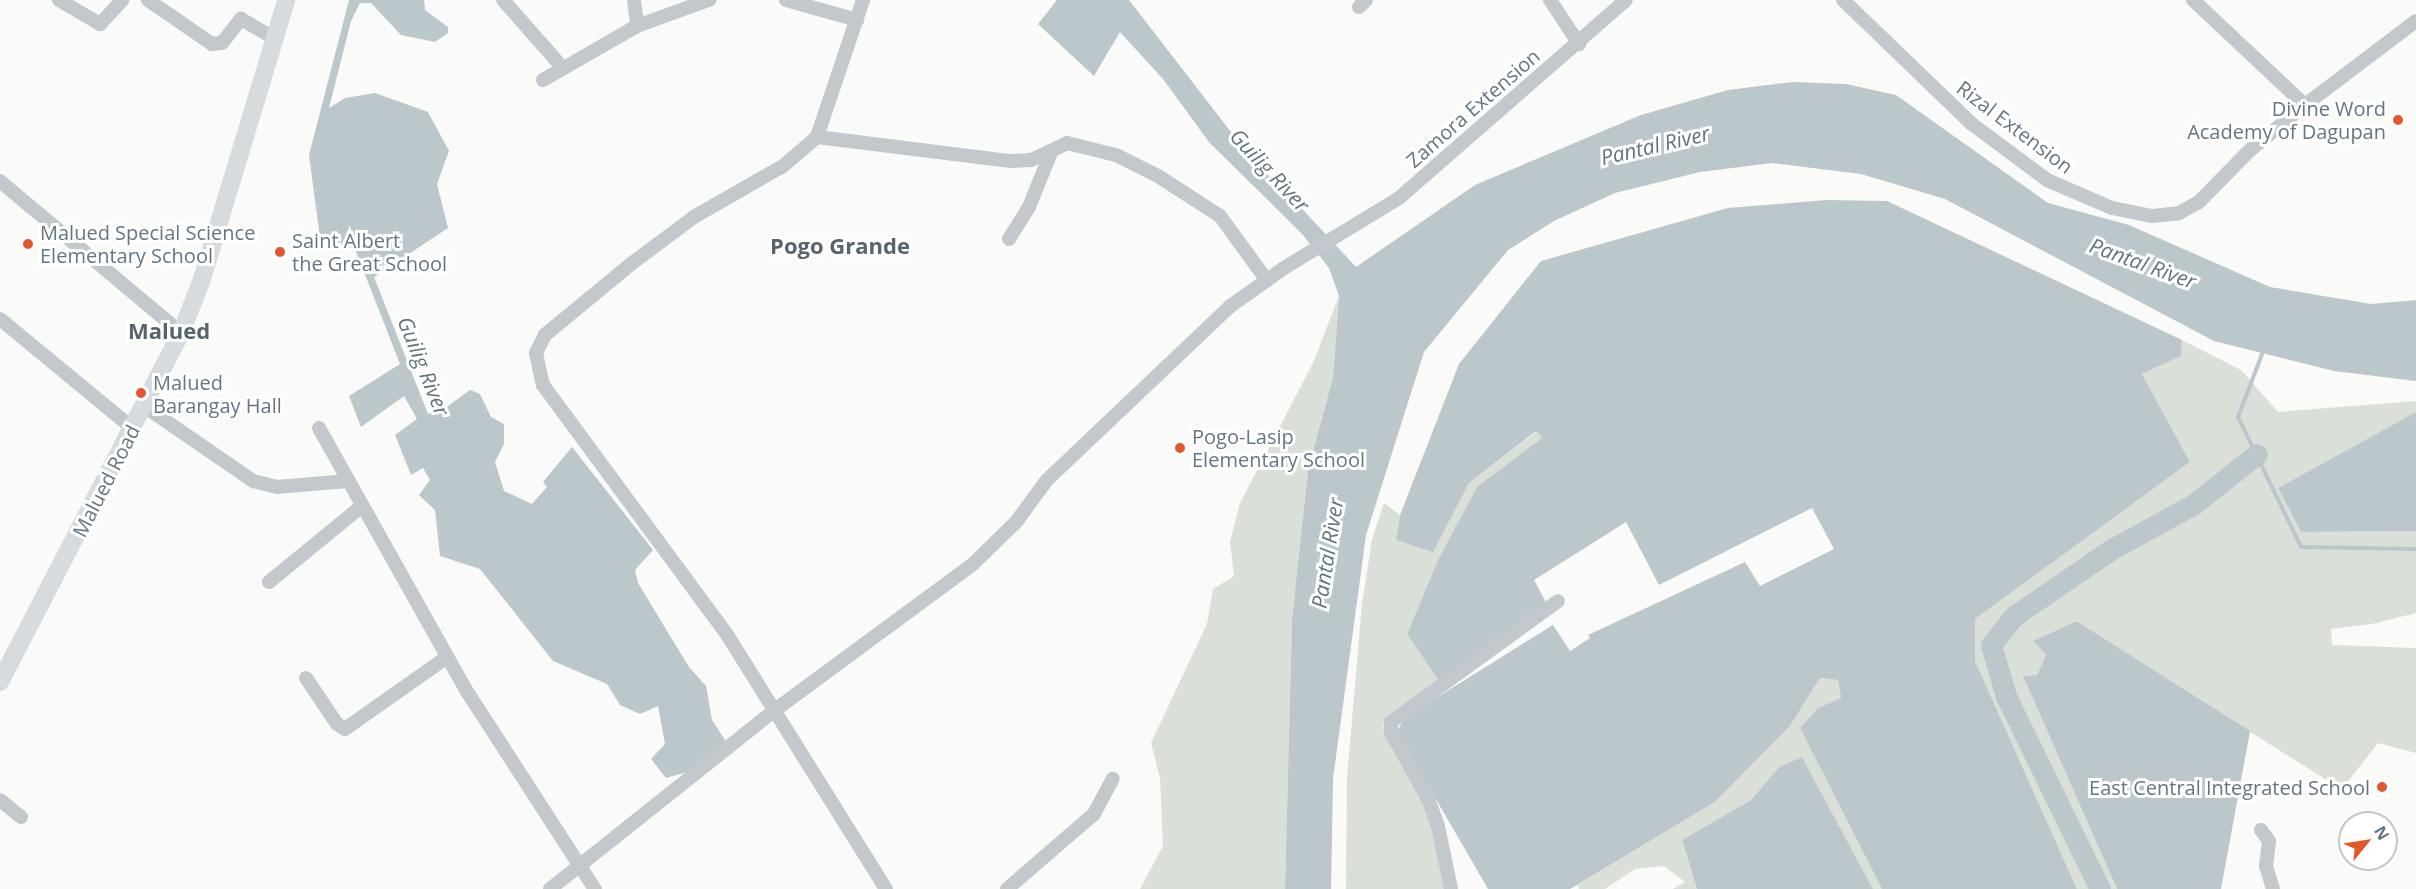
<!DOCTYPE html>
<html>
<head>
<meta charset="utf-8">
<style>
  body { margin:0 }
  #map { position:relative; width:2416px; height:889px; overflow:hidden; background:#fafaf8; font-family:"Open Sans",sans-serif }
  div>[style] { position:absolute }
  .green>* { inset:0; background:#dadfd7 }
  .water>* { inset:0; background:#bbc7cb }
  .stream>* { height:4px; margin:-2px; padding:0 2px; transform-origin:2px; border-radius:2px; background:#bbc7cb }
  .river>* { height:21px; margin:-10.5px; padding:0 10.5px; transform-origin:10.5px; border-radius:10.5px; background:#bbc7cb }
  .street>* { height:14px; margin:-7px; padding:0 7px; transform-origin:7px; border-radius:7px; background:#c3c8cc }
  .secondary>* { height:18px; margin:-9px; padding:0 9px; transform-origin:9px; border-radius:9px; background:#d6dbdf }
  .dots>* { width:16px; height:16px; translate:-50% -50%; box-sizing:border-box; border:3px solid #fff; border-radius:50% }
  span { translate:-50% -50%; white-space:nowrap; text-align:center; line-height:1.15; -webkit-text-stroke:6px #fff; paint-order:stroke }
  .street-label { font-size:20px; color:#657683 }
  .poi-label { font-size:20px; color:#657683 }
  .right { translate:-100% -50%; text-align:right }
  .left { translate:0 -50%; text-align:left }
  .water-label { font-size:21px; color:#60757c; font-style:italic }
  .quarter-label { font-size:22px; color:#57646e; font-weight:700 }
  .north { position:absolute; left:2338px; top:811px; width:60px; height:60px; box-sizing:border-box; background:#fff; border:2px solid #c1c8cd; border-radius:50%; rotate:60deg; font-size:16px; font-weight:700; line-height:24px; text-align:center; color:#657683 }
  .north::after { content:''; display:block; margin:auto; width:21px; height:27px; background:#e4572e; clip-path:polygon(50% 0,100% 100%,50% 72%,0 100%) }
</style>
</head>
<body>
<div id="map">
  <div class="green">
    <div style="clip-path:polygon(1339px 296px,1333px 377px,1308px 470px,1292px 619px,1285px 889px,1140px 889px,1163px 846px,1160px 778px,1151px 743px,1207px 624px,1213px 589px,1234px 576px,1230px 542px,1240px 503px,1313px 363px)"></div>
    <div style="clip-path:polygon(2182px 340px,2241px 370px,2278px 412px,2416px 401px,2416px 412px,2278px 488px,2301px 532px,2416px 531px,2416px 613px,2372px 624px,2331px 629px,2332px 645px,2416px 648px,2416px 753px,2378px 743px,2349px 780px,2347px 793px,2075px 621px,2033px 641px,2046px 653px,2037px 675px,2023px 676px,2117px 889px,2077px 889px,1975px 661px,1975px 619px,2190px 462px,2142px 374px,2181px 356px)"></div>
    <div style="clip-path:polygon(1537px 431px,1542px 439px,1477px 487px,1438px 560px,1407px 634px,1439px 681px,1387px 717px,1383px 727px,1422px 801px,1432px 827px,1445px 889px,1346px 889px,1347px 778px,1362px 604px,1372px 540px,1384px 503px,1400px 515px,1396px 540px,1433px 551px,1469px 483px)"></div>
    <div style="clip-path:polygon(1820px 678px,1838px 680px,1841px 698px,1818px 708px,1800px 728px,1882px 889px,1873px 889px,1802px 757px,1779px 767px,1751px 800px,1682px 840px,1697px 889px,1673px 889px,1685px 882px,1664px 866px,1635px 869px,1605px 889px,1579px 889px,1577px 885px,1715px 802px,1790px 726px)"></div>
  </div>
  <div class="water">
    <div style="clip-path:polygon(349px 0,424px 0,425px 10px,448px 27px,448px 33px,435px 42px,401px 35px,371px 3px,360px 3px,351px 21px,329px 108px,345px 98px,375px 93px,428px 112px,449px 151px,437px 184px,448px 228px,374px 277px,428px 414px,444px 409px,470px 390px,480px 394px,491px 417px,504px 424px,504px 444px,495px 462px,504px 491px,532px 504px,547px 487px,543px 482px,572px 447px,653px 550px,635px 570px,638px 583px,689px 667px,706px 686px,712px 720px,727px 743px,691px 771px,666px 778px,651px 759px,665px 744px,658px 706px,640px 714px,620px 705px,607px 684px,553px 661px,480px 569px,440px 556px,435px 510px,419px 495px,430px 480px,423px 468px,411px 475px,395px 435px,417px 419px,404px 396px,361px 427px,349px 396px,400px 364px,355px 249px,320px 238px,309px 155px)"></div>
    <div style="clip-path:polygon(1057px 0,1129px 0,1258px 167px,1280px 185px,1356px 267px,1475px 185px,1641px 115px,1728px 90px,1793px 82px,1846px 84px,1896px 95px,2048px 203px,2129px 225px,2270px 287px,2371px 304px,2416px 300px,2416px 381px,2334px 371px,2214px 341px,1945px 199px,1861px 174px,1772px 163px,1700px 172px,1615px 193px,1554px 221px,1508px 250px,1424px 352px,1366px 535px,1333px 779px,1331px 889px,1285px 889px,1292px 619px,1308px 470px,1333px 377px,1339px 296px,1329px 268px,1303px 235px,1209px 142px,1163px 79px,1120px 32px,1094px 76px,1038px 24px)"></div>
    <div style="clip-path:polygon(1826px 200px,1887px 201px,2182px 340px,2181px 356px,2142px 374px,2190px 462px,1975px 619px,1975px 661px,2077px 889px,1882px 889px,1800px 728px,1818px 708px,1841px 698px,1838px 680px,1820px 678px,1790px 726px,1715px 802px,1570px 889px,1488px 889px,1397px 732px,1404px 718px,1553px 625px,1570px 651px,1590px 638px,1588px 635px,1745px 562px,1760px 586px,1834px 549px,1812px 508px,1659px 585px,1626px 522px,1534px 580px,1548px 606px,1439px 681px,1407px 634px,1438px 560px,1477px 487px,1542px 438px,1536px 431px,1469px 483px,1433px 552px,1396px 540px,1400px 515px,1459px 364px,1541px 261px,1728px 208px)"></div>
    <div style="clip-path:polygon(2416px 412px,2416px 531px,2301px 532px,2278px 488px)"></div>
    <div style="clip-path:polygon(2076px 621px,2250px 731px,2221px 889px,2117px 889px,2023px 676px,2037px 675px,2046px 654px,2033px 641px)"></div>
    <div style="clip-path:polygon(1802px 757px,1873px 889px,1697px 889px,1682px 840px,1751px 800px,1779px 767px)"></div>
  </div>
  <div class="stream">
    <div style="left:2264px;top:349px;width:73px;rotate:110.9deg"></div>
    <div style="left:2238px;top:417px;width:144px;rotate:64.1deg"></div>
    <div style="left:2301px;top:547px;width:115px;rotate:1deg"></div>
  </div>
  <div class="river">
    <div style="left:2100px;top:889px;width:215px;rotate:-116deg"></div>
    <div style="left:2006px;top:696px;width:53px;rotate:-106.4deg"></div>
    <div style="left:1991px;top:645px;width:37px;rotate:-52deg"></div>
    <div style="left:2014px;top:616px;width:119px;rotate:-34.4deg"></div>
    <div style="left:2112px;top:549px;width:94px;rotate:-28.8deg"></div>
    <div style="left:2194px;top:504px;width:80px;rotate:-38.4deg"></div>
  </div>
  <div class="street">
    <div style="left:59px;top:0;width:48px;rotate:30.3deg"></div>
    <div style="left:100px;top:24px;width:33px;rotate:-47deg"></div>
    <div style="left:148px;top:0;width:78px;rotate:34.5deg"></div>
    <div style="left:212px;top:44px;width:10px;rotate:-6deg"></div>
    <div style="left:222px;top:43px;width:31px;rotate:-52deg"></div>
    <div style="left:241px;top:19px;width:38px;rotate:30deg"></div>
    <div style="left:503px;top:0;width:91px;rotate:48.6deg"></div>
    <div style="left:634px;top:0;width:26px;rotate:83deg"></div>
    <div style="left:786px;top:0;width:74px;rotate:15.7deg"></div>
    <div style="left:863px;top:0;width:145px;rotate:108.6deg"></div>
    <div style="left:817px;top:137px;width:45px;rotate:139.5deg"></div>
    <div style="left:783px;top:166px;width:103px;rotate:150.2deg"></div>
    <div style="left:694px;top:217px;width:79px;rotate:143.3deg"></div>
    <div style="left:631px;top:264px;width:112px;rotate:140.5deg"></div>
    <div style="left:545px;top:335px;width:20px;rotate:117deg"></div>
    <div style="left:536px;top:353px;width:33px;rotate:78deg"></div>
    <div style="left:543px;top:385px;width:308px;rotate:53.6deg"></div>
    <div style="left:726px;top:633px;width:302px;rotate:58deg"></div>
    <div style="left:1550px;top:0;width:53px;rotate:56.6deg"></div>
    <div style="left:1843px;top:0;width:179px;rotate:43.9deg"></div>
    <div style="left:1972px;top:124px;width:94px;rotate:36.7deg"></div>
    <div style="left:2047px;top:180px;width:71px;rotate:23.3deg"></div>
    <div style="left:2112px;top:208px;width:41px;rotate:11.3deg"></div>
    <div style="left:2152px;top:216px;width:27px;rotate:-6deg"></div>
    <div style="left:2179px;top:213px;width:23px;rotate:-29deg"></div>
    <div style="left:2199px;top:202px;width:71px;rotate:-45.6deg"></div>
    <div style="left:2249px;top:151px;width:72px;rotate:-39.4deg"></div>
    <div style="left:2305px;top:105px;width:139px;rotate:-37.1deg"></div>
    <div style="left:2193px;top:0;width:154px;rotate:43.2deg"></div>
    <div style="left:1359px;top:7px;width:10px;rotate:-45deg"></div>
    <div style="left:543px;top:80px;width:108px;rotate:-29.9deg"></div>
    <div style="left:637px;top:26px;width:77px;rotate:-19.9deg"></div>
    <div style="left:817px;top:137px;width:195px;rotate:7.1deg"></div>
    <div style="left:1011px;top:161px;width:20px;rotate:-3deg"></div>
    <div style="left:1031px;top:160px;width:40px;rotate:-25deg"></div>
    <div style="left:1067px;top:143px;width:50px;rotate:13.8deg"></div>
    <div style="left:1116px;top:155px;width:47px;rotate:26.6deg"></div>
    <div style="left:1158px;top:176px;width:74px;rotate:32.8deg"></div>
    <div style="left:1220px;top:216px;width:78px;rotate:53.9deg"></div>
    <div style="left:0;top:181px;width:236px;rotate:40deg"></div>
    <div style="left:1009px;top:239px;width:38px;rotate:-58deg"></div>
    <div style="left:1029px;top:207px;width:61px;rotate:-68deg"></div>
    <div style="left:0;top:319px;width:171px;rotate:39.5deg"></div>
    <div style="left:144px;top:406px;width:132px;rotate:34.5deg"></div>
    <div style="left:253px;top:481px;width:25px;rotate:14deg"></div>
    <div style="left:277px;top:487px;width:71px;rotate:-4.8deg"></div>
    <div style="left:319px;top:428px;width:304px;rotate:60.7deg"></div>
    <div style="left:468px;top:693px;width:234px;rotate:57.1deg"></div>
    <div style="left:269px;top:582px;width:120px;rotate:-39.3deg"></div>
    <div style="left:306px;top:678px;width:55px;rotate:56deg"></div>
    <div style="left:337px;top:724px;width:9px;rotate:32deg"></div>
    <div style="left:345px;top:729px;width:125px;rotate:-35.2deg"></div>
    <div style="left:0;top:800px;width:27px;rotate:39deg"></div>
    <div style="left:2261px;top:830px;width:14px;rotate:54deg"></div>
    <div style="left:2269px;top:841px;width:25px;rotate:97deg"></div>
    <div style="left:2266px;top:866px;width:24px;rotate:73deg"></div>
    <div style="left:550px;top:889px;width:288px;rotate:-38.5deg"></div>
    <div style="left:775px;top:710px;width:246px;rotate:-36.4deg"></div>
    <div style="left:973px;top:564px;width:60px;rotate:-44.3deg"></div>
    <div style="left:1016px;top:522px;width:52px;rotate:-53.6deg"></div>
    <div style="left:1047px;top:480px;width:251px;rotate:-43.5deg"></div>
    <div style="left:1229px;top:307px;width:67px;rotate:-35.3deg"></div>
    <div style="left:1284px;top:268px;width:135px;rotate:-31.3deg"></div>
    <div style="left:1399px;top:198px;width:301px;rotate:-41.1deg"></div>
    <div style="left:1007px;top:889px;width:115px;rotate:-40.8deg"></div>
    <div style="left:1094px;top:814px;width:40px;rotate:-62deg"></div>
    <div style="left:1451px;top:889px;width:64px;rotate:-101.7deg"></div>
    <div style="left:1438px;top:826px;width:29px;rotate:-110deg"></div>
    <div style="left:1428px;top:799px;width:77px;rotate:-118.9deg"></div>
    <div style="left:1391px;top:732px;width:10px;rotate:-90deg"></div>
    <div style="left:1391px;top:722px;width:206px;rotate:-35.9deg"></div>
  </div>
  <div class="secondary">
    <div style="left:0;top:682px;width:393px;rotate:-62.6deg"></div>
    <div style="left:181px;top:333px;width:58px;rotate:-68.7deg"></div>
    <div style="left:202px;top:279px;width:291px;rotate:-73.2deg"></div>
  </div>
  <div class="dots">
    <div style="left:2398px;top:120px;background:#e4572e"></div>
    <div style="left:28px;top:244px;background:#e4572e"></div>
    <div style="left:280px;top:252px;background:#e4572e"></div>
    <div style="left:141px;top:393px;background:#e4572e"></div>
    <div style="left:1180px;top:448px;background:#e4572e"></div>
    <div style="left:2382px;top:787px;background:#e4572e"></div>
  </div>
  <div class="street-label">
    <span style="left:1473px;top:108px;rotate:-41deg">Zamora Extension</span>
    <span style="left:2015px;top:127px;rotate:37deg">Rizal Extension</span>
    <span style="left:106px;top:481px;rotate:-63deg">Malued Road</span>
  </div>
  <div class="poi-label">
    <span class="right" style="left:2386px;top:120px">Divine Word<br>Academy of Dagupan</span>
    <span class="left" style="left:40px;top:244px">Malued Special Science<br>Elementary School</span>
    <span class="left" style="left:292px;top:252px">Saint Albert<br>the Great School</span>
    <span class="left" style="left:153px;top:394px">Malued<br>Barangay Hall</span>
    <span class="left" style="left:1192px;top:448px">Pogo-Lasip<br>Elementary School</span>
    <span class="right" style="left:2370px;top:787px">East Central Integrated School</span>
  </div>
  <div class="water-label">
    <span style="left:1655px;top:145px;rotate:-13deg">Pantal River</span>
    <span style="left:1270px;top:170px;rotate:47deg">Guilig River</span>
    <span style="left:2143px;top:263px;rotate:20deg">Pantal River</span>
    <span style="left:424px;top:366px;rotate:68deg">Guilig River</span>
    <span style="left:1327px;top:553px;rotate:-81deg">Pantal River</span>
  </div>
  <div class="quarter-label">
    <span style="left:840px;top:246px">Pogo Grande</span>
    <span style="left:169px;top:331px">Malued</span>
  </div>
  <div class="north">N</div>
</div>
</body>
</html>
